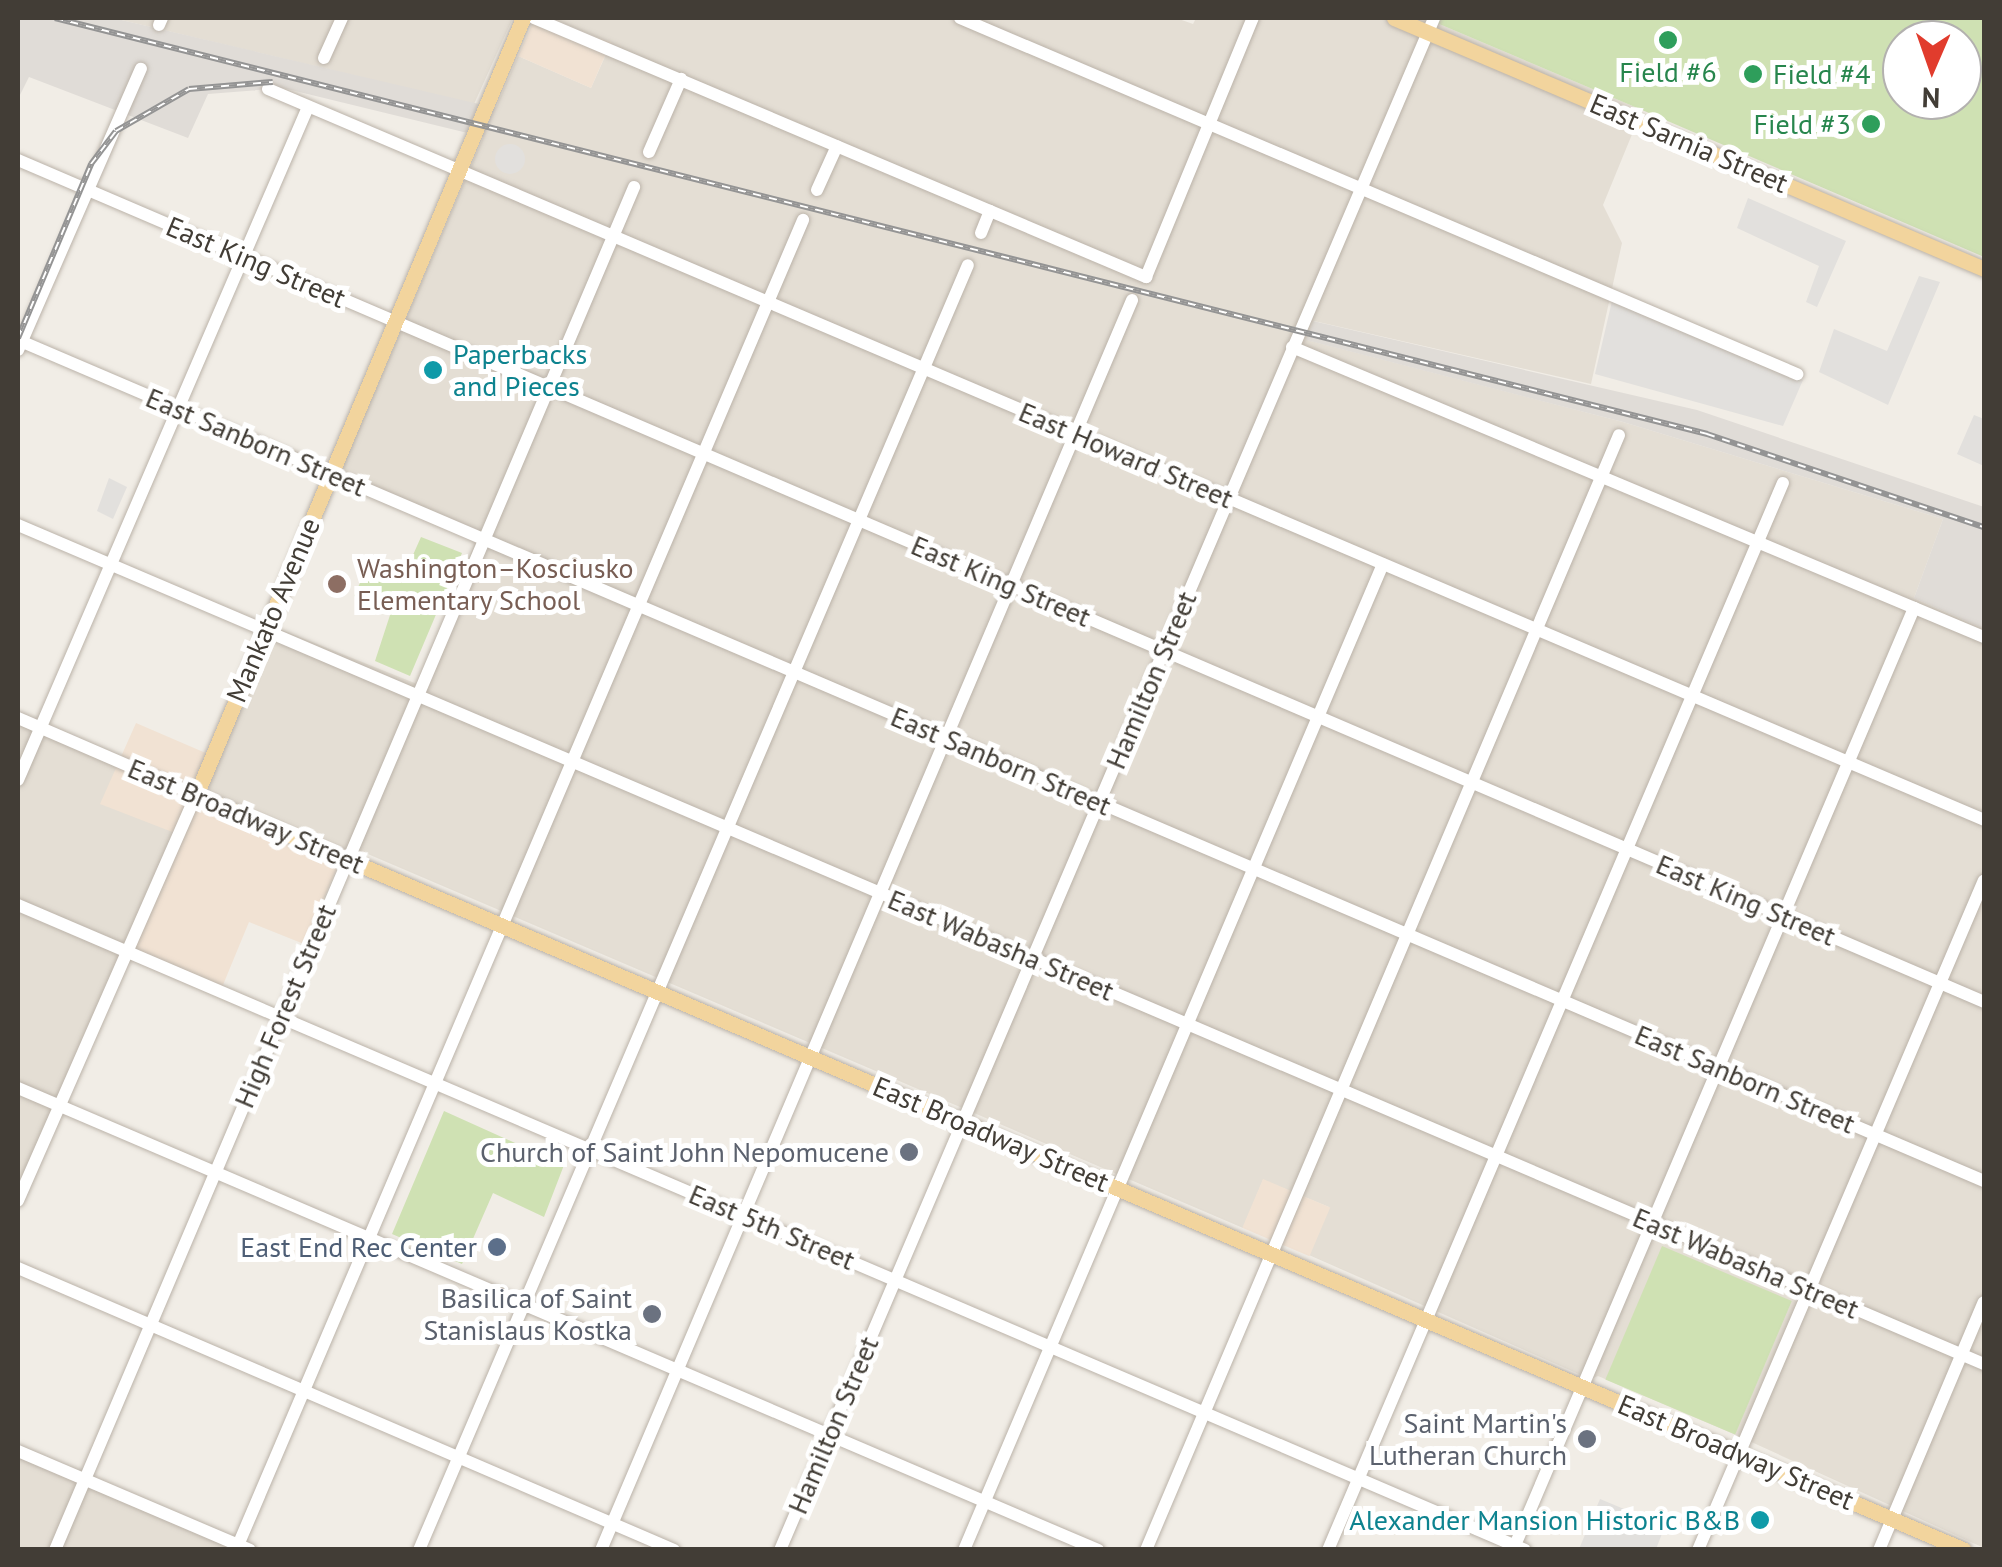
<!DOCTYPE html>
<html>
<head>
<meta charset="utf-8">
<style>
  body { margin:0 }
  #map { position:relative; width:2002px; height:1567px; overflow:hidden; background:#f1ede6; font-family:"PT Sans",sans-serif }
  div>[style] { position:absolute }
  .residential>* { inset:0; background:#e4ded4 }
  .commercial>* { inset:0; background:#f1e2d3; transform-origin:0 0 }
  .industrial>* { inset:0; background:#e0dcd7 }
  .green>* { inset:0; background:#cfe1b3; transform-origin:0 0 }
  .parking>* { inset:0; background:#e2e0dd }
  .round { border-radius:50% }
  .roads { filter:drop-shadow(0 0 2px #bbb3a9) drop-shadow(0 0 2px #bbb3a9) }
  .minor>* { height:12px; margin:-6px; padding:0 6px; transform-origin:6px; border-radius:6px; background:#fff }
  .major>* { height:15px; margin:-7.5px; padding:0 7.5px; transform-origin:7.5px; border-radius:7.5px; background:#f2d49d }
  .rail>* { height:6px; margin-top:-3px; transform-origin:0; background:repeating-linear-gradient(90deg,#fff 0 8px,#949494 0 16px); box-sizing:border-box; border-block:2px solid #949494 }
  .dots>* { width:28px; height:28px; translate:-50% -50%; box-sizing:border-box; border:5px solid #fff; border-radius:50% }
  span { translate:-50% -50%; white-space:nowrap; text-align:center; line-height:1.15; -webkit-text-stroke:10px #fff; paint-order:stroke }
  .leisure-label { font-size:28px; color:#27864d }
  .left { translate:0 -50%; text-align:left }
  .right { translate:-100% -50%; text-align:right }
  .street-label { font-size:28px; color:#423d36 }
  .culture-label { font-size:28px; color:#0d838f }
  .education-label { font-size:28px; color:#785e54 }
  .worship-label { font-size:28px; color:#5b616d }
  .service-label { font-size:28px; color:#4e5e75 }
  .frame { position:absolute; inset:0; border:20px solid #423d36; pointer-events:none }
  .north { position:absolute; left:1882px; top:20px; width:100px; height:100px; box-sizing:border-box; background:#fff; border:2px solid #b3b1af; border-radius:50%; rotate:182deg; font-size:28px; font-weight:700; line-height:40px; text-align:center; color:#423d36 }
  .north::after { content:''; display:block; margin:auto; width:35px; height:45px; background:#e13c2d; clip-path:polygon(50% 0,100% 100%,50% 72%,0 100%) }
</style>
</head>
<body>
<div id="map">
  <div class="residential">
    <div style="clip-path:polygon(113px 18px,513px 18px,474px 104px)"></div>
    <div style="clip-path:polygon(551px 18px,1176px 18px,1193px 24px,1196px 18px,1425px 18px,1642px 110px,1603px 205px,1622px 243px,1591px 384px,1314px 321px,1307px 340px,1623px 422px,1943px 519px,1914px 598px,1984px 629px,1984px 1548px,1736px 1435px,1598px 1376px,1590px 1379px,1309px 1255px,1329px 1207px,1263px 1180px,1243px 1228px,349px 846px,340px 861px,189px 797px,262px 622px,417px 684px,479px 533px,340px 473px,518px 56px,591px 88px,611px 43px)"></div>
    <div style="clip-path:polygon(18px 721px,118px 764px,175px 832px,18px 1187px)"></div>
    <div style="clip-path:polygon(18px 1457px,234px 1549px,18px 1549px)"></div>
  </div>
  <div class="commercial">
    <div style="clip-path:polygon(535px 18px,611px 42px,591px 88px,518px 56px)"></div>
    <div style="clip-path:polygon(136px 723px,208px 754px,189px 796px,340px 861px,304px 944px,249px 922px,218px 997px,124px 956px,175px 833px,100px 804px)"></div>
    <div style="left:1263px;top:1179px;width:73px;height:53px;rotate:23deg"></div>
  </div>
  <div class="industrial">
    <div style="clip-path:polygon(18px 18px,113px 18px,496px 108px,484px 137px,283px 88px,208px 94px,188px 138px,29px 77px,18px 99px)"></div>
    <div style="clip-path:polygon(1313px 321px,1697px 410px,1984px 507px,1984px 629px,1914px 598px,1943px 519px,1623px 422px,1306px 340px)"></div>
  </div>
  <div class="green">
    <div style="clip-path:polygon(evenodd,1425px 18px,1984px 18px,1984px 257px,1642px 110px,1425px 18px,1902px 40px,1962px 40px,1962px 100px,1902px 100px,1902px 40px)"></div>
    <div style="clip-path:polygon(421px 537px,462px 553px,410px 676px,375px 661px,391px 612px,354px 596px,370px 561px,404px 575px)"></div>
    <div style="clip-path:polygon(444px 1111px,564px 1165px,544px 1217px,493px 1193px,462px 1264px,392px 1234px)"></div>
    <div style="left:1662px;top:1246px;width:141px;height:145px;rotate:23deg"></div>
  </div>
  <div class="parking">
    <div class="round" style="left:495px;top:144px;width:30px;height:30px"></div>
    <div style="clip-path:polygon(1748px 198px,1846px 241px,1817px 307px,1806px 302px,1819px 266px,1737px 228px)"></div>
    <div style="clip-path:polygon(1919px 276px,1940px 282px,1888px 405px,1819px 372px,1834px 329px,1887px 351px)"></div>
    <div style="clip-path:polygon(1612px 301px,1803px 380px,1783px 426px,1595px 374px)"></div>
    <div style="clip-path:polygon(1974px 415px,1984px 419px,1984px 466px,1957px 454px)"></div>
    <div style="clip-path:polygon(109px 478px,127px 487px,113px 519px,97px 511px)"></div>
    <div style="clip-path:polygon(1600px 1499px,1665px 1526px,1656px 1549px,1579px 1549px)"></div>
  </div>
  <div class="roads">
    <div class="minor">
      <div style="left:534px;top:18px;width:665px;rotate:22.94deg"></div>
      <div style="left:1146px;top:277px;width:280px;rotate:-67.6deg"></div>
      <div style="left:960px;top:18px;width:910px;rotate:23.04deg"></div>
      <div style="left:159px;top:25px;width:8px;rotate:-67deg"></div>
      <div style="left:324px;top:58px;width:44px;rotate:-65.8deg"></div>
      <div style="left:268px;top:89px;width:1865px;rotate:23.07deg"></div>
      <div style="left:649px;top:152px;width:80px;rotate:-66.3deg"></div>
      <div style="left:18px;top:160px;width:2139px;rotate:23.18deg"></div>
      <div style="left:817px;top:190px;width:48px;rotate:-65.6deg"></div>
      <div style="left:981px;top:233px;width:24px;rotate:-68deg"></div>
      <div style="left:18px;top:340px;width:2138px;rotate:23.16deg"></div>
      <div style="left:1292px;top:347px;width:750px;rotate:22.74deg"></div>
      <div style="left:18px;top:350px;width:307px;rotate:-66.4deg"></div>
      <div style="left:18px;top:525px;width:2138px;rotate:23.11deg"></div>
      <div style="left:18px;top:718px;width:194px;rotate:23.4deg"></div>
      <div style="left:196px;top:795px;width:443px;rotate:113.7deg"></div>
      <div style="left:18px;top:780px;width:733px;rotate:-66.69deg"></div>
      <div style="left:18px;top:905px;width:1639px;rotate:23.17deg"></div>
      <div style="left:18px;top:1088px;width:1175px;rotate:23.16deg"></div>
      <div style="left:18px;top:1268px;width:714px;rotate:23.26deg"></div>
      <div style="left:18px;top:1451px;width:252px;rotate:23.1deg"></div>
      <div style="left:55px;top:1550px;width:1481px;rotate:-66.98deg"></div>
      <div style="left:236px;top:1550px;width:1446px;rotate:-66.91deg"></div>
      <div style="left:419px;top:1550px;width:1397px;rotate:-66.87deg"></div>
      <div style="left:601px;top:1550px;width:1358px;rotate:-66.98deg"></div>
      <div style="left:780px;top:1550px;width:1666px;rotate:-66.88deg"></div>
      <div style="left:964px;top:1550px;width:1071px;rotate:-66.98deg"></div>
      <div style="left:1146px;top:1550px;width:1211px;rotate:-67.01deg"></div>
      <div style="left:1328px;top:1550px;width:1160px;rotate:-66.91deg"></div>
      <div style="left:1513px;top:1550px;width:1024px;rotate:-66.94deg"></div>
      <div style="left:1698px;top:1550px;width:728px;rotate:-66.88deg"></div>
      <div style="left:1879px;top:1550px;width:269px;rotate:-67.1deg"></div>
    </div>
    <div class="major">
      <div style="left:523px;top:18px;width:843px;rotate:112.82deg"></div>
      <div style="left:196px;top:795px;width:1922px;rotate:23.12deg"></div>
      <div style="left:1394px;top:18px;width:641px;rotate:23.05deg"></div>
    </div>
  </div>
  <div class="rail">
    <div style="left:55px;top:18px;width:1704px;rotate:14.13deg"></div>
    <div style="left:1707px;top:434px;width:292px;rotate:18.6deg"></div>
    <div style="left:18px;top:338px;width:189px;rotate:-67.2deg"></div>
    <div style="left:91px;top:164px;width:41px;rotate:-52.9deg"></div>
    <div style="left:116px;top:131px;width:84px;rotate:-29.9deg"></div>
    <div style="left:189px;top:89px;width:84px;rotate:-4.8deg"></div>
  </div>
  <div class="dots">
    <div style="left:1668px;top:40px;background:#2e9e5b"></div>
    <div style="left:1753px;top:74px;background:#2e9e5b"></div>
    <div style="left:1871px;top:124px;background:#2e9e5b"></div>
    <div style="left:433px;top:370px;background:#0f9aa8"></div>
    <div style="left:337px;top:584px;background:#8d6e63"></div>
    <div style="left:909px;top:1152px;background:#6b7280"></div>
    <div style="left:497px;top:1247px;background:#5c6f8a"></div>
    <div style="left:652px;top:1314px;background:#6b7280"></div>
    <div style="left:1587px;top:1439px;background:#6b7280"></div>
    <div style="left:1760px;top:1520px;background:#0f9aa8"></div>
  </div>
  <div class="leisure-label">
    <span style="left:1668px;top:72px">Field #6</span>
    <span class="left" style="left:1773px;top:74px">Field #4</span>
    <span class="right" style="left:1851px;top:124px">Field #3</span>
  </div>
  <div class="street-label">
    <span style="left:1689px;top:143px;rotate:23deg">East Sarnia Street</span>
    <span style="left:256px;top:262px;rotate:23deg">East King Street</span>
    <span style="left:256px;top:442px;rotate:23deg">East Sanborn Street</span>
    <span style="left:1126px;top:455px;rotate:23deg">East Howard Street</span>
    <span style="left:1001px;top:581px;rotate:23deg">East King Street</span>
    <span style="left:273px;top:610px;rotate:-67deg">Mankato Avenue</span>
    <span style="left:1151px;top:680px;rotate:-67deg">Hamilton Street</span>
    <span style="left:1001px;top:761px;rotate:23deg">East Sanborn Street</span>
    <span style="left:246px;top:816px;rotate:23deg">East Broadway Street</span>
    <span style="left:1746px;top:900px;rotate:23deg">East King Street</span>
    <span style="left:1001px;top:945px;rotate:23deg">East Wabasha Street</span>
    <span style="left:285px;top:1006px;rotate:-67deg">High Forest Street</span>
    <span style="left:1745px;top:1079px;rotate:23deg">East Sanborn Street</span>
    <span style="left:991px;top:1134px;rotate:23deg">East Broadway Street</span>
    <span style="left:772px;top:1227px;rotate:23deg">East 5th Street</span>
    <span style="left:1746px;top:1263px;rotate:23deg">East Wabasha Street</span>
    <span style="left:833px;top:1425px;rotate:-67deg">Hamilton Street</span>
    <span style="left:1736px;top:1452px;rotate:23deg">East Broadway Street</span>
  </div>
  <div class="culture-label">
    <span class="left" style="left:453px;top:370px">Paperbacks<br>and Pieces</span>
    <span class="right" style="left:1740px;top:1520px">Alexander Mansion Historic B&amp;B</span>
  </div>
  <div class="education-label">
    <span class="left" style="left:357px;top:584px">Washington–Kosciusko<br>Elementary School</span>
  </div>
  <div class="worship-label">
    <span class="right" style="left:889px;top:1152px">Church of Saint John Nepomucene</span>
    <span class="right" style="left:632px;top:1314px">Basilica of Saint<br>Stanislaus Kostka</span>
    <span class="right" style="left:1567px;top:1439px">Saint Martin's<br>Lutheran Church</span>
  </div>
  <div class="service-label">
    <span class="right" style="left:477px;top:1247px">East End Rec Center</span>
  </div>
  <div class="frame"></div>
  <div class="north">N</div>
</div>
</body>
</html>
